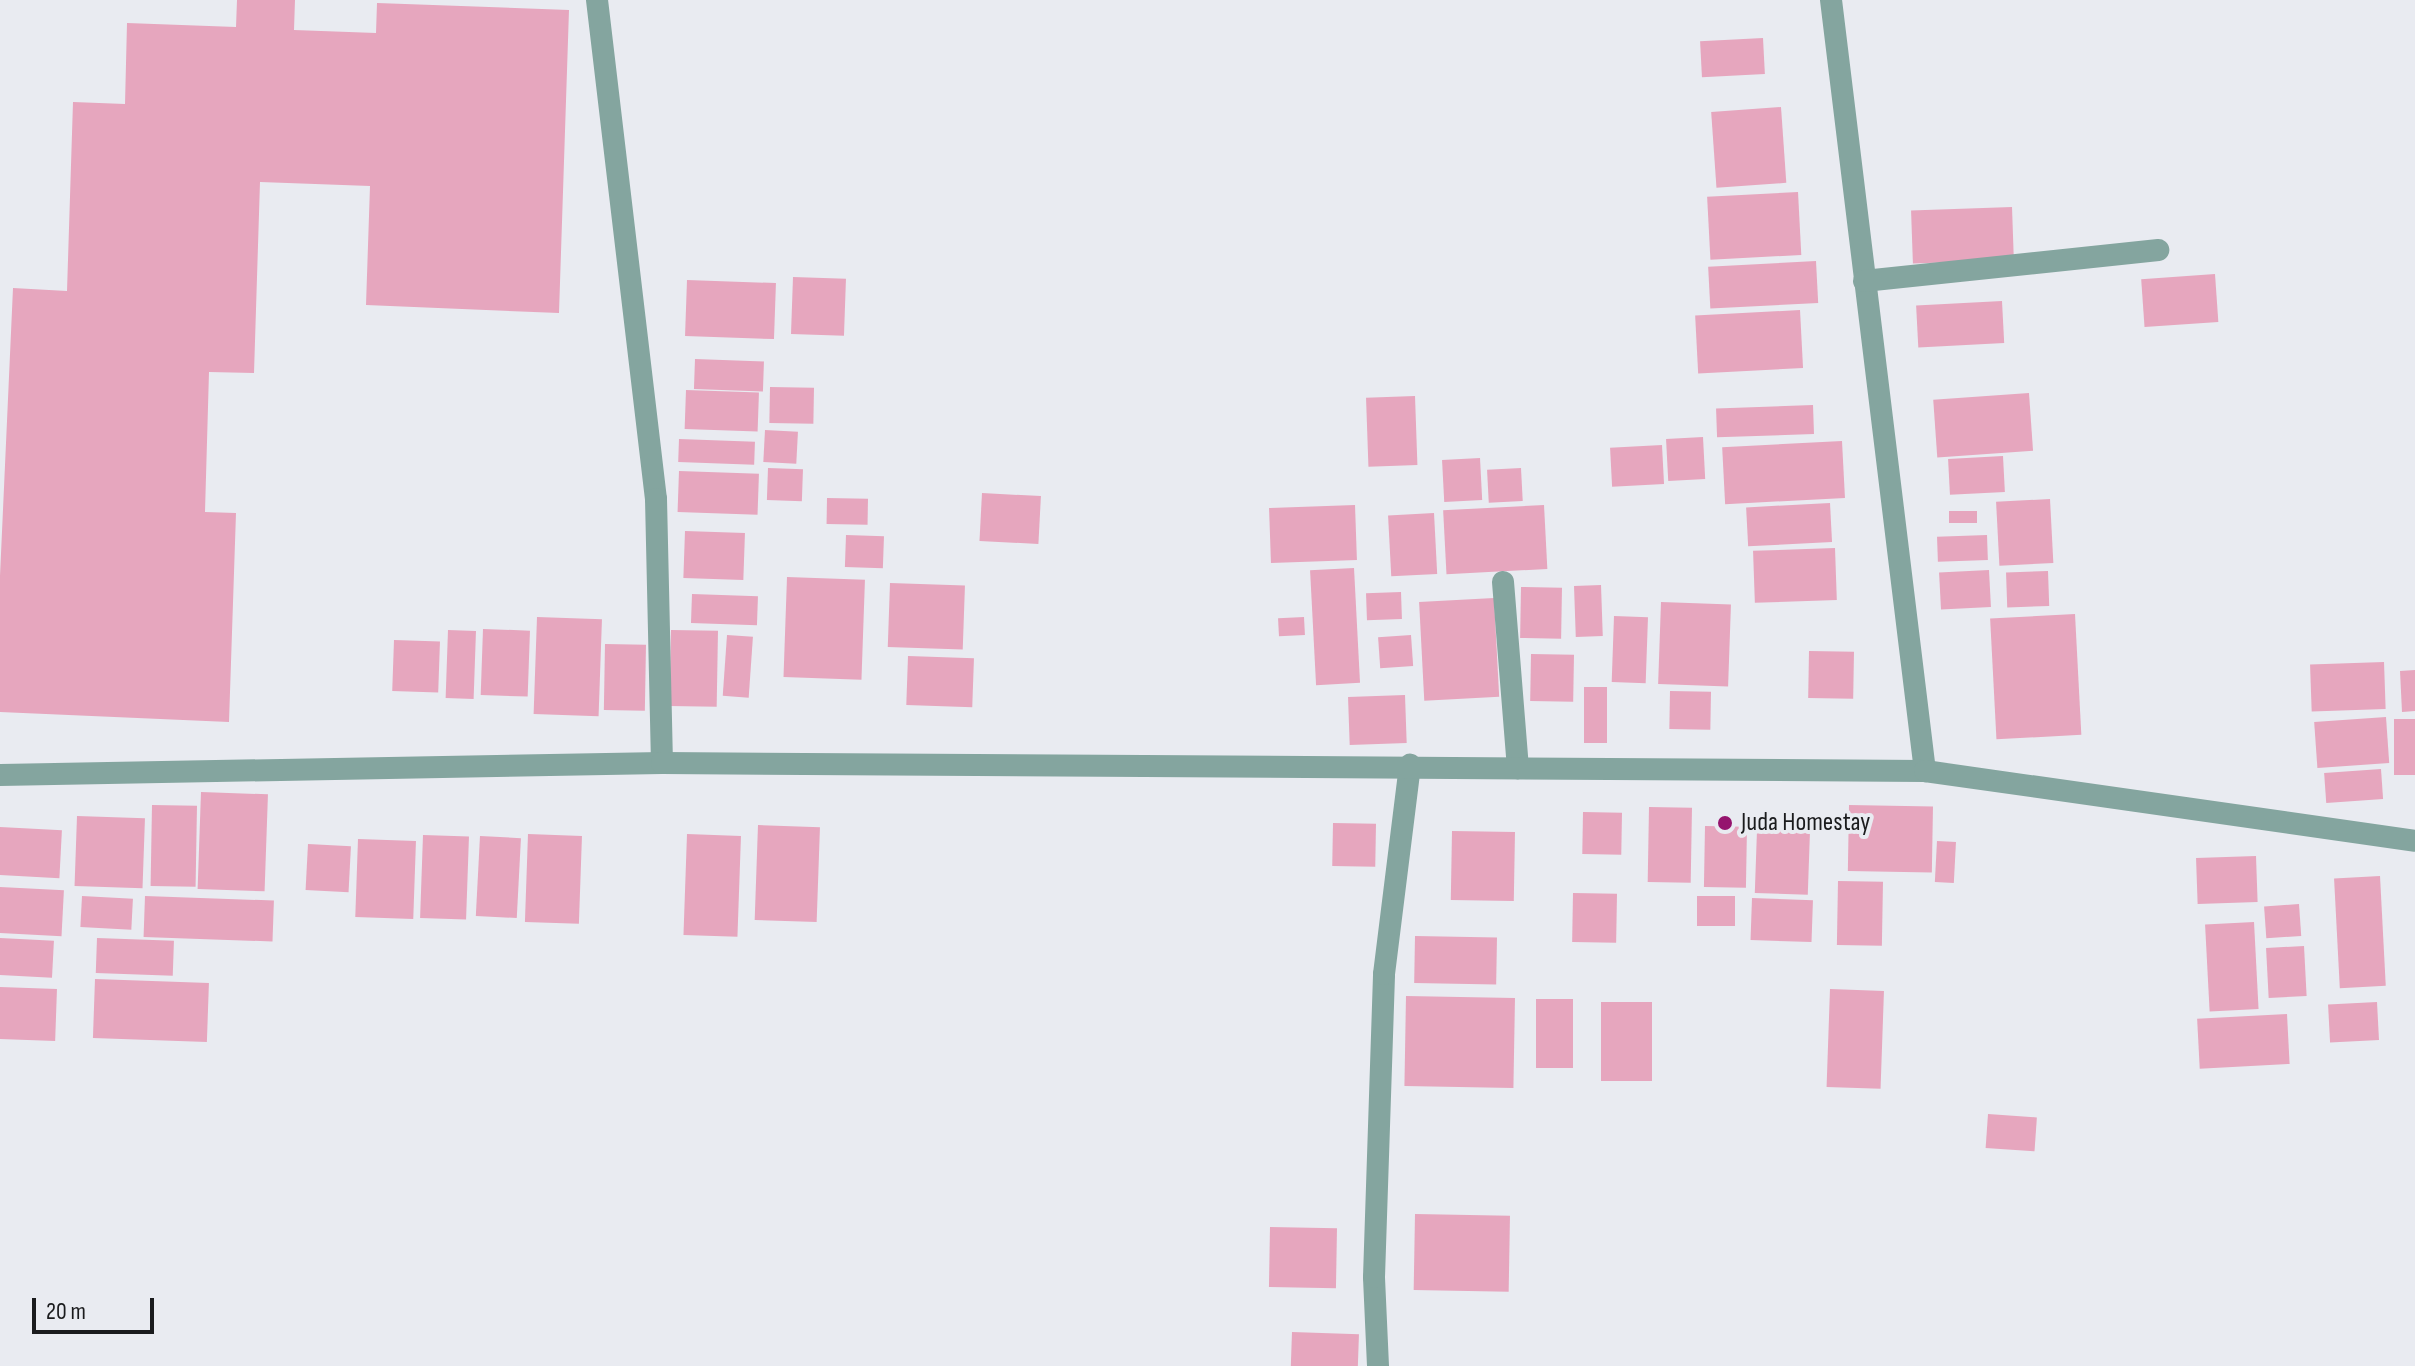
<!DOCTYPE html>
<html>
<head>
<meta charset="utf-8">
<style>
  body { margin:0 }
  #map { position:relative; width:2415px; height:1366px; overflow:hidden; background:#e9ebf1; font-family:"Sofia Sans Condensed",sans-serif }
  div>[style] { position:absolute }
  .building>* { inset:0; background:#e6a6be; transform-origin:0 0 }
  .minor>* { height:22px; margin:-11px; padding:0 11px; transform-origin:11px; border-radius:11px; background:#84a59f }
  .tertiary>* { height:22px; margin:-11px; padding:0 11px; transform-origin:11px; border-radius:11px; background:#84a59f }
  .dots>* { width:22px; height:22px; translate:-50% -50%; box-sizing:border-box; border:4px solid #e9ebf1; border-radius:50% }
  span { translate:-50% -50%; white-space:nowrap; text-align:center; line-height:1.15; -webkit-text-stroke:8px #e9ebf1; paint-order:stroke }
  .poi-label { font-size:26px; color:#1a1b1d }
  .left { translate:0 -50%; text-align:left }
  .scale { position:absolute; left:32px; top:1298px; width:122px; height:36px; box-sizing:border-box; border:4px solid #1a1b1d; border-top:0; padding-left:10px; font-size:24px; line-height:28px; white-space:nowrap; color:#1a1b1d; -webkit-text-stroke:6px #e9ebf1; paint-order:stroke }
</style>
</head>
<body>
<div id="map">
  <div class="building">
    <div style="clip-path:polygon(237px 0,295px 0,294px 30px,376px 33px,377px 3px,569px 10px,559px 313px,366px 305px,370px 186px,260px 182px,254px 373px,209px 372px,205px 512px,236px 513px,229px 722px,0 712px,0 576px,13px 288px,67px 291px,73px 102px,125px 104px,127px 23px,236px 27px)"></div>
    <div style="left:1763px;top:38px;width:36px;height:63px;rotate:87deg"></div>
    <div style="left:1781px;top:107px;width:76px;height:70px;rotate:86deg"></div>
    <div style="left:1798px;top:192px;width:63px;height:91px;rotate:87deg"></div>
    <div style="left:2012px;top:207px;width:53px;height:101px;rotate:88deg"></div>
    <div style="left:1816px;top:261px;width:42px;height:108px;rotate:87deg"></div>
    <div style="left:2215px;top:274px;width:48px;height:74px;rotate:86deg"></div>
    <div style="left:793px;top:277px;width:53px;height:57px;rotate:2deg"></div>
    <div style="left:687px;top:280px;width:89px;height:56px;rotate:2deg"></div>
    <div style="left:2002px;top:301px;width:42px;height:86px;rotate:87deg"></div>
    <div style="left:1800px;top:310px;width:58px;height:105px;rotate:87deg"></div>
    <div style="left:695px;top:359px;width:69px;height:30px;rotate:2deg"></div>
    <div style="left:770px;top:387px;width:44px;height:36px;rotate:1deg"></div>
    <div style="left:686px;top:390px;width:73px;height:39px;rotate:2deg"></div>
    <div style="left:2029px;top:393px;width:58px;height:96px;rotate:86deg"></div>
    <div style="left:1415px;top:396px;width:69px;height:49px;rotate:88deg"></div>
    <div style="left:1813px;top:405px;width:29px;height:97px;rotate:88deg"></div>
    <div style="left:765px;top:430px;width:33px;height:32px;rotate:3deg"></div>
    <div style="left:1703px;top:437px;width:42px;height:37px;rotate:87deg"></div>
    <div style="left:679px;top:439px;width:76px;height:23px;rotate:2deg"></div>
    <div style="left:1842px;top:441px;width:57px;height:120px;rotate:87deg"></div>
    <div style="left:1662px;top:445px;width:39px;height:52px;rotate:87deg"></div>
    <div style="left:2003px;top:456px;width:36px;height:55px;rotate:87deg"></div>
    <div style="left:1480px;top:458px;width:42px;height:38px;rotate:87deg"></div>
    <div style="left:768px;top:468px;width:35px;height:32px;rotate:2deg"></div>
    <div style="left:1521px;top:468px;width:33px;height:34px;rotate:87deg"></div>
    <div style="left:679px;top:471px;width:80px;height:41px;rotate:2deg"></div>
    <div style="left:982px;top:493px;width:59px;height:48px;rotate:3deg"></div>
    <div style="left:827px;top:498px;width:41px;height:26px;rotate:1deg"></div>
    <div style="left:2050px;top:499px;width:64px;height:54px;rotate:87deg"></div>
    <div style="left:1830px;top:503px;width:39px;height:84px;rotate:87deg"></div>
    <div style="left:1355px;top:505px;width:55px;height:86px;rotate:88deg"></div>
    <div style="left:1544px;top:505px;width:64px;height:101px;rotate:87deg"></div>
    <div style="left:1977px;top:511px;width:12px;height:28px;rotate:90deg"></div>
    <div style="left:1434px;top:513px;width:61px;height:46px;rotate:87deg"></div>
    <div style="left:685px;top:531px;width:60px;height:47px;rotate:2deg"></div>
    <div style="left:846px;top:535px;width:38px;height:32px;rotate:2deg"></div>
    <div style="left:1987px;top:535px;width:25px;height:50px;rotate:88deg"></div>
    <div style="left:1835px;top:548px;width:52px;height:82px;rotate:88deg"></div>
    <div style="left:1354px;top:568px;width:115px;height:44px;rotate:87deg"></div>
    <div style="left:1989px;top:570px;width:37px;height:50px;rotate:87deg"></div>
    <div style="left:2048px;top:571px;width:35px;height:42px;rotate:88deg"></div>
    <div style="left:787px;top:577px;width:78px;height:100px;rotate:2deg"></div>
    <div style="left:890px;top:583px;width:75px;height:64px;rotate:2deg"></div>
    <div style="left:1601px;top:585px;width:51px;height:27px;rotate:88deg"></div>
    <div style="left:1521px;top:587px;width:41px;height:51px;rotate:1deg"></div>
    <div style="left:1401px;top:592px;width:27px;height:35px;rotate:88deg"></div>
    <div style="left:692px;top:594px;width:66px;height:29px;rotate:2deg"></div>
    <div style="left:1494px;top:598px;width:99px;height:75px;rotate:87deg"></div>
    <div style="left:1661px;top:602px;width:70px;height:82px;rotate:2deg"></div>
    <div style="left:2075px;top:614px;width:121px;height:85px;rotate:87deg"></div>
    <div style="left:1614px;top:616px;width:34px;height:66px;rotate:2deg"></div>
    <div style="left:537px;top:617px;width:65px;height:97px;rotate:2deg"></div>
    <div style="left:1304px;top:617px;width:18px;height:26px;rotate:87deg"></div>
    <div style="left:483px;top:629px;width:47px;height:66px;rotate:2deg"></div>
    <div style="left:448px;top:630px;width:28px;height:68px;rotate:2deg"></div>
    <div style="left:671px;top:630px;width:47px;height:76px;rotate:1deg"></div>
    <div style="left:727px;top:635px;width:26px;height:61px;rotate:4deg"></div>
    <div style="left:1411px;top:635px;width:31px;height:33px;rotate:86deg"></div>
    <div style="left:394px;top:640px;width:46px;height:51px;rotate:2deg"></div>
    <div style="left:605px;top:644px;width:41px;height:66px;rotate:1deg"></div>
    <div style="left:1809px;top:651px;width:45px;height:47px;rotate:1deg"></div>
    <div style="left:1531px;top:654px;width:43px;height:47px;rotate:1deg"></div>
    <div style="left:908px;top:656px;width:66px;height:49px;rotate:2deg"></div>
    <div style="left:2384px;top:662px;width:47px;height:74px;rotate:88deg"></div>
    <div style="clip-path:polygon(2415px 670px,2415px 711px,2402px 712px,2400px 671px)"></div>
    <div style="left:1584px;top:687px;width:23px;height:56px"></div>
    <div style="left:1670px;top:691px;width:41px;height:38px;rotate:1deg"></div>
    <div style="left:1405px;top:695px;width:48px;height:57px;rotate:88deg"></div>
    <div style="left:2386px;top:717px;width:46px;height:72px;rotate:86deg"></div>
    <div style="left:2415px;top:719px;width:56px;height:21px;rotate:90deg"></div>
    <div style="left:2381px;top:769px;width:30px;height:57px;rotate:86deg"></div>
    <div style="left:201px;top:792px;width:67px;height:97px;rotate:2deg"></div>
    <div style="left:152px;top:805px;width:45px;height:81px;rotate:1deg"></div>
    <div style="left:1849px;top:805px;width:84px;height:66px;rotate:1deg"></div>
    <div style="left:1649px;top:807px;width:43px;height:75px;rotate:1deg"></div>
    <div style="left:1583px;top:812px;width:39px;height:42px;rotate:1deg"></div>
    <div style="left:77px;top:816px;width:68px;height:70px;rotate:2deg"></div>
    <div style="left:1333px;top:823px;width:43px;height:43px;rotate:1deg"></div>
    <div style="left:758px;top:825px;width:62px;height:95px;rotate:2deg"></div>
    <div style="left:1705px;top:826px;width:42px;height:61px;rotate:1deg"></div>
    <div style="left:0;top:827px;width:62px;height:48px;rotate:3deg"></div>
    <div style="left:1757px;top:830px;width:53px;height:63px;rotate:2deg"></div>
    <div style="left:1452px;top:831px;width:63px;height:69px;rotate:1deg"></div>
    <div style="left:528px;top:834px;width:54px;height:88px;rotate:2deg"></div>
    <div style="left:687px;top:834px;width:54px;height:101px;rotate:2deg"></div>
    <div style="left:423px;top:835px;width:46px;height:83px;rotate:2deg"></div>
    <div style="left:480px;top:836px;width:41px;height:80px;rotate:3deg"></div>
    <div style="left:358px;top:839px;width:58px;height:78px;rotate:2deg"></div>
    <div style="left:1937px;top:841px;width:19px;height:41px;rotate:3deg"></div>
    <div style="left:308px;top:844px;width:43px;height:46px;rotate:3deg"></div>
    <div style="left:2256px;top:856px;width:46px;height:60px;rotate:88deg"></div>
    <div style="left:2380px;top:876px;width:110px;height:46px;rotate:87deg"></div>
    <div style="left:1838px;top:881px;width:45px;height:64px;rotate:1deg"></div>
    <div style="left:0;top:887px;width:64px;height:46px;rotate:3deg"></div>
    <div style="left:1573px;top:893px;width:44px;height:49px;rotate:1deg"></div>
    <div style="left:82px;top:896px;width:51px;height:31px;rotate:3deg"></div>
    <div style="left:145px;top:896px;width:129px;height:41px;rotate:2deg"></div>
    <div style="left:1697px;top:896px;width:38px;height:30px"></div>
    <div style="left:1752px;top:898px;width:61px;height:42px;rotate:2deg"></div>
    <div style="left:2299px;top:904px;width:32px;height:35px;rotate:86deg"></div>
    <div style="left:2254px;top:922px;width:87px;height:49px;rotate:87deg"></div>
    <div style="left:1415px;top:936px;width:82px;height:47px;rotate:1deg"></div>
    <div style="left:0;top:938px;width:54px;height:37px;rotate:3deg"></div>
    <div style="left:97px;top:938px;width:77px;height:35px;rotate:2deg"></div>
    <div style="left:2304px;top:946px;width:50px;height:38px;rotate:87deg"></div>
    <div style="left:95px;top:979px;width:114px;height:59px;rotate:2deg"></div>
    <div style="left:0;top:987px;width:57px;height:52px;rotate:2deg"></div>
    <div style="left:1830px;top:989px;width:54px;height:98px;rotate:2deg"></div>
    <div style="left:1406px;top:996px;width:109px;height:90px;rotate:1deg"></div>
    <div style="left:1536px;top:999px;width:37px;height:69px"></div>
    <div style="left:1601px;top:1002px;width:51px;height:79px"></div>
    <div style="left:2377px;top:1002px;width:38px;height:49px;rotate:87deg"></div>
    <div style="left:2287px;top:1014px;width:50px;height:90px;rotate:87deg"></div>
    <div style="left:1988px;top:1114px;width:49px;height:34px;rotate:4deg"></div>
    <div style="left:1415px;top:1214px;width:95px;height:76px;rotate:1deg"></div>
    <div style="left:1270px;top:1227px;width:67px;height:60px;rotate:1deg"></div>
    <div style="left:1292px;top:1332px;width:67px;height:34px;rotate:2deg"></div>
  </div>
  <div class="minor">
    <div style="left:597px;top:0;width:502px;rotate:83.26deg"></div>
    <div style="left:656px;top:499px;width:264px;rotate:88.7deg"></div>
    <div style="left:1831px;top:0;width:777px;rotate:83.05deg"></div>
    <div style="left:1864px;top:281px;width:296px;rotate:-6deg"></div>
    <div style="left:1503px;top:582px;width:187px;rotate:85.4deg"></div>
    <div style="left:1378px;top:1366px;width:89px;rotate:-92.6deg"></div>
    <div style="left:1374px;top:1277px;width:303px;rotate:-88.1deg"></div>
    <div style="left:1384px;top:974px;width:211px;rotate:-82.9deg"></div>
  </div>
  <div class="tertiary">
    <div style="left:0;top:775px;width:662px;rotate:-1.04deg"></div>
    <div style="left:662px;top:763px;width:1263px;rotate:0.36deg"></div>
    <div style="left:1925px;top:771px;width:495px;rotate:8.1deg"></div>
  </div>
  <div class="dots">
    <div style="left:1725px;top:823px;background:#95146e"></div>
  </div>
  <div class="poi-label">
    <span class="left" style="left:1741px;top:823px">Juda Homestay</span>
  </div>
  <div class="scale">20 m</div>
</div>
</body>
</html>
